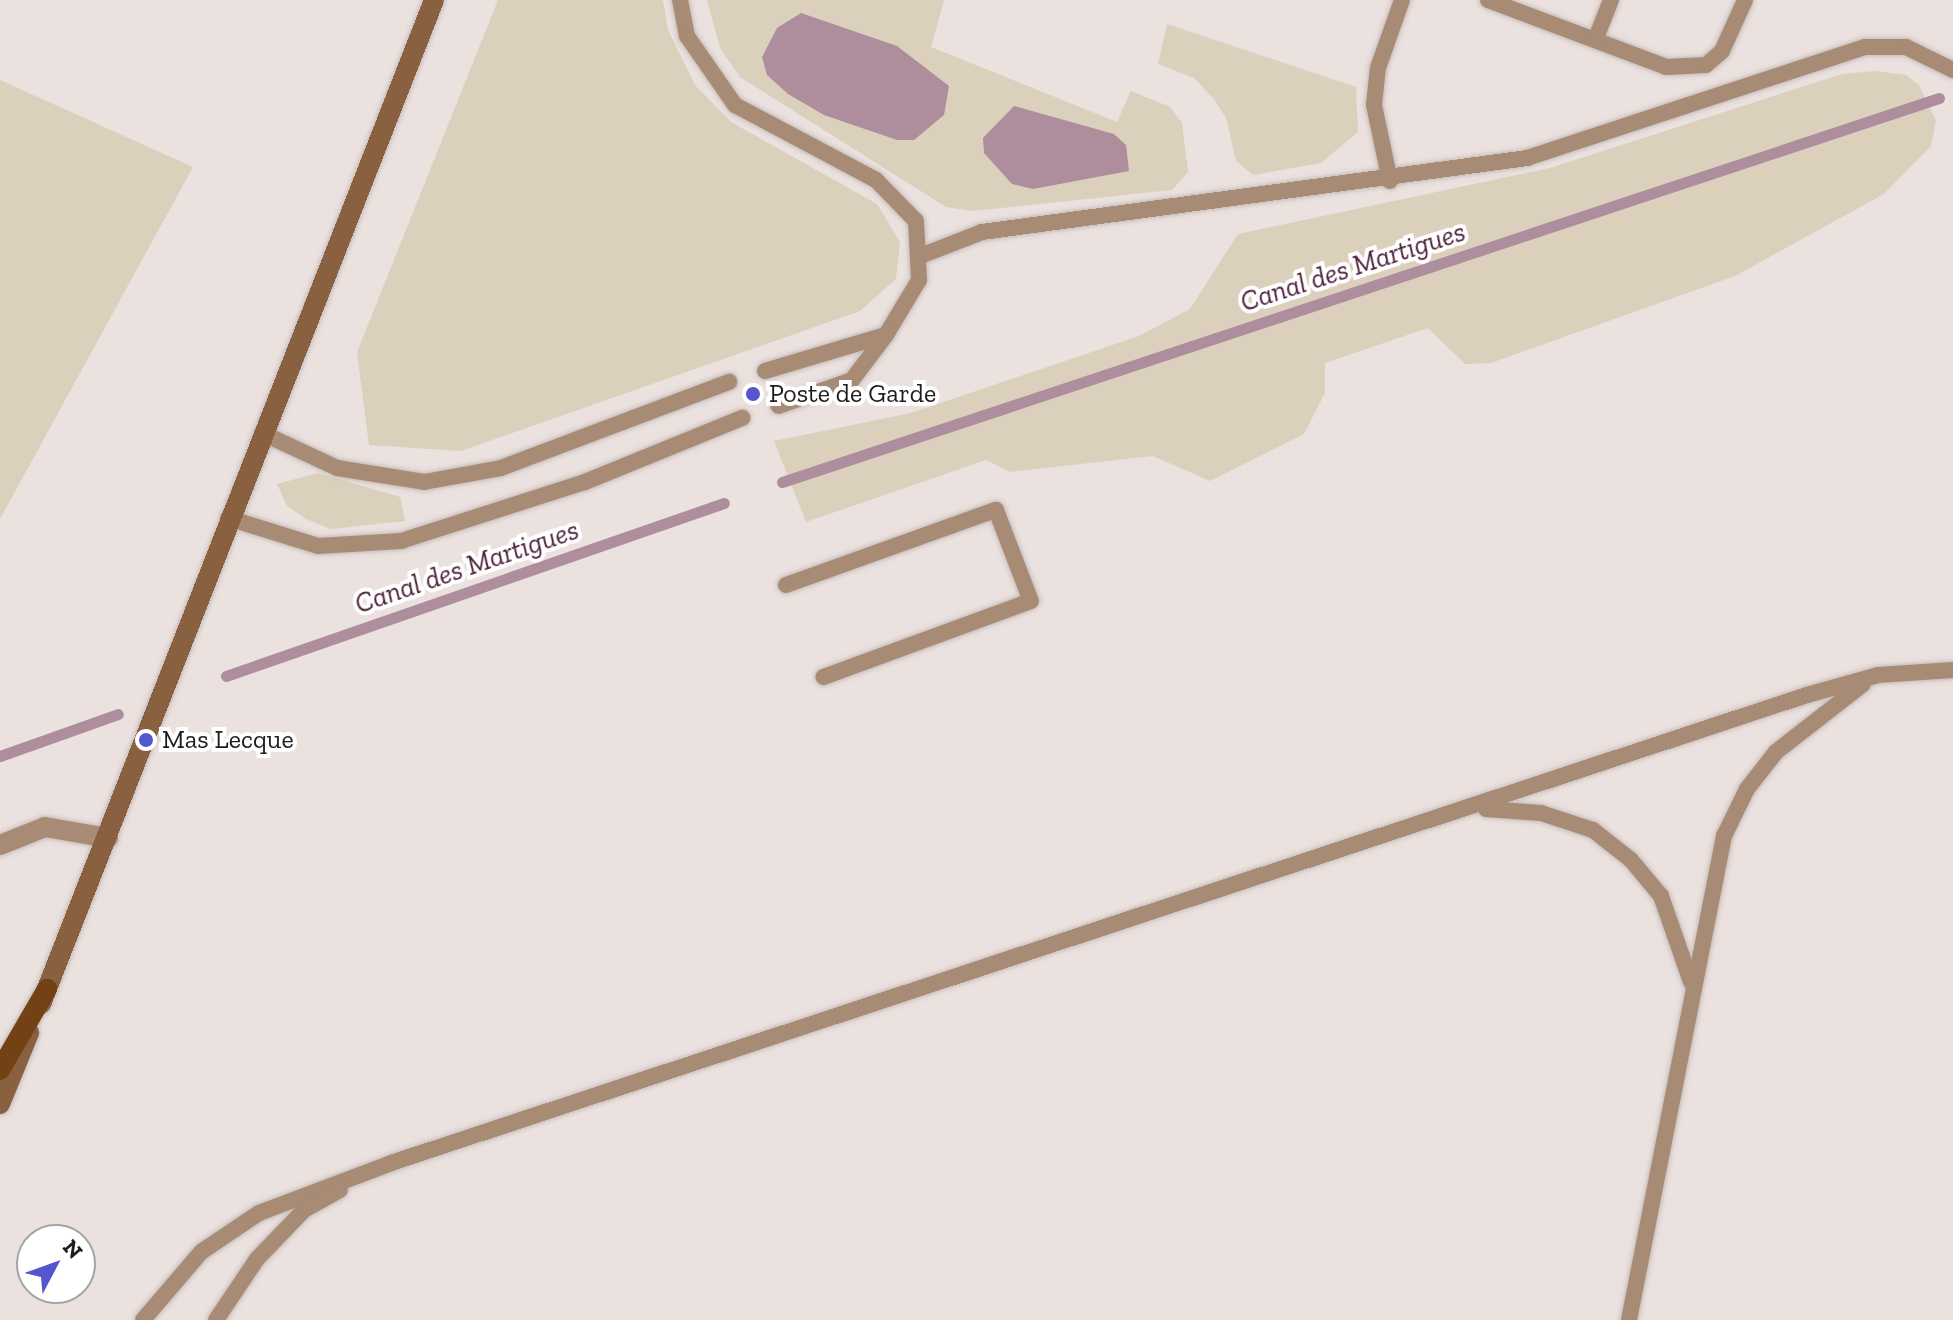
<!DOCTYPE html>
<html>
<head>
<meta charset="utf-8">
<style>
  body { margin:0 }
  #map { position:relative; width:1953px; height:1320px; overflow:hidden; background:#ebe1df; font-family:"Zilla Slab",serif }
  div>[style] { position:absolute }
  .green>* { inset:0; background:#dbd0bc }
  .water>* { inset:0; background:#ae8e9d }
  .stream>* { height:11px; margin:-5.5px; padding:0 5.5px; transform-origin:5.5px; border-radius:5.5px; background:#ae8e9d }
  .roads { filter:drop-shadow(0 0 2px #c6bebc) drop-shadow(0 0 2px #c6bebc) }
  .lane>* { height:16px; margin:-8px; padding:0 8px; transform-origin:8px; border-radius:8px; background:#a88b75 }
  .street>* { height:20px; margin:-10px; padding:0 10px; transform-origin:10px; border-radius:10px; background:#a88b75 }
  .secondary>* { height:20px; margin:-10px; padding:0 10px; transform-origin:10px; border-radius:10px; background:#896040 }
  .primary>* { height:20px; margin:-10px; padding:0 10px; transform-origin:10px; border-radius:10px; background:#724114 }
  .dots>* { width:22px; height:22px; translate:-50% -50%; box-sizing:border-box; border:4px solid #fff; border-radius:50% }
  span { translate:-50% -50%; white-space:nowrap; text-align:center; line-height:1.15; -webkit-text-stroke:8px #fff; paint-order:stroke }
  .poi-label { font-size:26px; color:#1f1c1b }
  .left { translate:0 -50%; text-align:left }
  .water-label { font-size:28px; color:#4e223a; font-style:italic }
  .north { position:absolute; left:16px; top:1224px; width:80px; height:80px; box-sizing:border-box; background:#fff; border:2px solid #a5a4a4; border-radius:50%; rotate:49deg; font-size:22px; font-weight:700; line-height:32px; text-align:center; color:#1f1c1b }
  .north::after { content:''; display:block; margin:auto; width:28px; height:36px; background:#5356cd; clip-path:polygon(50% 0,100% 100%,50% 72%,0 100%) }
</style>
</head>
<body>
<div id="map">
  <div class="green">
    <div style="clip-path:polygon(498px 0,663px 0,668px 30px,695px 85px,731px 122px,877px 204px,900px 242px,896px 279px,860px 311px,461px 451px,369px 445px,357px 352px)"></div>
    <div style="clip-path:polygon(707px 0,944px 0,931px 47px,1117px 122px,1131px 91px,1170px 107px,1182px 123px,1188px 172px,1172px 190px,973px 211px,946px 207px,740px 77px,720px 48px)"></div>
    <div style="clip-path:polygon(1167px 24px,1356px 87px,1358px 132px,1321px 163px,1253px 175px,1236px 161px,1226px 118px,1213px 98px,1194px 78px,1158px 64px)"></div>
    <div style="clip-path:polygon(1875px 71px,1906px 75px,1919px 85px,1936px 121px,1931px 146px,1884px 194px,1735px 276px,1491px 363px,1465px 364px,1428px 328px,1325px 363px,1325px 393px,1304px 434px,1210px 481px,1153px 456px,1010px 472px,986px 460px,806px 522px,774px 441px,911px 413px,1139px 336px,1190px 309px,1238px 234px,1550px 168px,1842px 74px)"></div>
    <div style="clip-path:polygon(0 80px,193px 167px,0 519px)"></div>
    <div style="clip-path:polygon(318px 473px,400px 497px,405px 521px,331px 529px,306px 519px,287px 506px,277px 484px)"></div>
  </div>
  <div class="water">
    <div style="clip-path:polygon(801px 13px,897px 46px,949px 86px,944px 115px,914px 140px,897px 140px,824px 115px,788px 94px,767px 75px,762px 57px,777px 28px)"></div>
    <div style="clip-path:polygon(1014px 106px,1114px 134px,1126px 145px,1129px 171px,1033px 189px,1012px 184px,984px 153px,983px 138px)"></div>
  </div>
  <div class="stream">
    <div style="left:782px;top:482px;width:1219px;rotate:-18.36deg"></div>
    <div style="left:226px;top:676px;width:527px;rotate:-19.16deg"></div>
    <div style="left:0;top:756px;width:125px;rotate:-19.6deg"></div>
  </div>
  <div class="roads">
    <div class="lane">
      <div style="left:680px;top:0;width:37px;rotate:79deg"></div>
      <div style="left:687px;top:36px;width:84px;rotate:55.2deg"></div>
      <div style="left:735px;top:105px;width:160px;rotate:28deg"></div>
      <div style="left:876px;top:180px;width:57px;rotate:45.7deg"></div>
      <div style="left:916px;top:221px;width:59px;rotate:87.1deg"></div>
      <div style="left:919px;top:280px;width:64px;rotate:121deg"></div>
      <div style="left:1488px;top:0;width:190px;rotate:20.6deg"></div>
      <div style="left:1666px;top:67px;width:40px;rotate:-2.9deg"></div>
      <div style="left:1706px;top:65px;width:21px;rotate:-41deg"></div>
      <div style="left:1722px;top:51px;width:56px;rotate:-65.7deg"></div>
      <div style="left:1596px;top:38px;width:41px;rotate:-68.5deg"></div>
      <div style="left:1390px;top:181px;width:78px;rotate:-101.9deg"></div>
      <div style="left:1374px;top:105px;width:37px;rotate:-84deg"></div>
      <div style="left:1378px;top:68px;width:72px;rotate:-70.6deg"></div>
      <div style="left:923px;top:255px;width:63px;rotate:-21.3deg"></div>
      <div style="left:982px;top:232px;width:550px;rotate:-7.73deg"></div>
      <div style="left:1527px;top:158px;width:356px;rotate:-18.2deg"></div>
      <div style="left:1865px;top:47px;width:41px"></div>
      <div style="left:1906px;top:47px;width:52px;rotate:26.1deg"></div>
      <div style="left:765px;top:371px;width:126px;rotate:-16.6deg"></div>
      <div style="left:886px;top:335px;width:56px;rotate:127.1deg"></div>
      <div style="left:852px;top:380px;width:78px;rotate:160.6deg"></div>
      <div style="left:262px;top:433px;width:83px;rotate:25deg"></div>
      <div style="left:337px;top:468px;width:88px;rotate:9.1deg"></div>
      <div style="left:424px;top:482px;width:78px;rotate:-10.3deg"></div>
      <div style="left:501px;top:468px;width:244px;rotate:-20.7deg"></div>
      <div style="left:228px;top:518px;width:94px;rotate:17.3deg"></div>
      <div style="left:318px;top:546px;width:83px;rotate:-3.4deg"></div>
      <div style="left:401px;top:541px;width:193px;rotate:-17.8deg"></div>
      <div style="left:585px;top:482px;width:170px;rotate:-22.2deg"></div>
      <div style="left:786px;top:585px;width:223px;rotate:-19.7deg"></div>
      <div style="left:996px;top:510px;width:97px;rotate:69deg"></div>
      <div style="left:1031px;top:601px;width:221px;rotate:159.9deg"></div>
      <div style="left:1486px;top:809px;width:55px;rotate:4.2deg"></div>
      <div style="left:1541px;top:813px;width:55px;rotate:18.1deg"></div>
      <div style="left:1593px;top:830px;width:48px;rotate:38.3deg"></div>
      <div style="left:1631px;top:860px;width:47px;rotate:50.2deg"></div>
      <div style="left:1661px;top:896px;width:91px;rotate:70.8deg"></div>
      <div style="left:143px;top:1320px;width:89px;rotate:-49.5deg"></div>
      <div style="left:201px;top:1252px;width:70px;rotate:-33.9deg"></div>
      <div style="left:259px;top:1213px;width:141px;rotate:-20.7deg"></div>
      <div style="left:391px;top:1163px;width:1491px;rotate:-18.29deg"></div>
      <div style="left:1807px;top:695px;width:74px;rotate:-15.7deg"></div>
      <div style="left:1878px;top:675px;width:75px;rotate:-3.8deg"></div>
      <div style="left:216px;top:1320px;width:73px;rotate:-56.1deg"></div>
      <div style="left:257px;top:1259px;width:68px;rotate:-46.2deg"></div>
      <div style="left:304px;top:1210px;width:41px;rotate:-29.1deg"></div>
      <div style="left:1629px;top:1320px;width:493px;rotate:-78.9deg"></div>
      <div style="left:1724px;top:836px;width:52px;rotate:-63.9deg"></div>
      <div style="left:1747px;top:789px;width:47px;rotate:-51.9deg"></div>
      <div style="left:1776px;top:752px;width:110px;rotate:-38deg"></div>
    </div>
    <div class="street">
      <div style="left:0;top:845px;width:48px;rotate:-21.8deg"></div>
      <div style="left:45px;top:827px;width:64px;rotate:9.9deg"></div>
    </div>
    <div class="secondary">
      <div style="left:41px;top:1004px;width:1078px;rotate:-68.62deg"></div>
      <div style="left:0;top:1104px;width:77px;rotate:-67.8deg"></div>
    </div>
    <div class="primary">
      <div style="left:0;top:1070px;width:94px;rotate:-59.9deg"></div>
    </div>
  </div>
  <div class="dots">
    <div style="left:753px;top:394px;background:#5356cd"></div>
    <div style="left:146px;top:740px;background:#5356cd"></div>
  </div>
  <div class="poi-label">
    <span class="left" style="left:769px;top:394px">Poste de Garde</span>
    <span class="left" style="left:162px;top:740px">Mas Lecque</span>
  </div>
  <div class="water-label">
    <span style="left:1353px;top:267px;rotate:-18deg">Canal des Martigues</span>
    <span style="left:467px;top:567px;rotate:-19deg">Canal des Martigues</span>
  </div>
  <div class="north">N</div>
</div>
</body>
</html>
